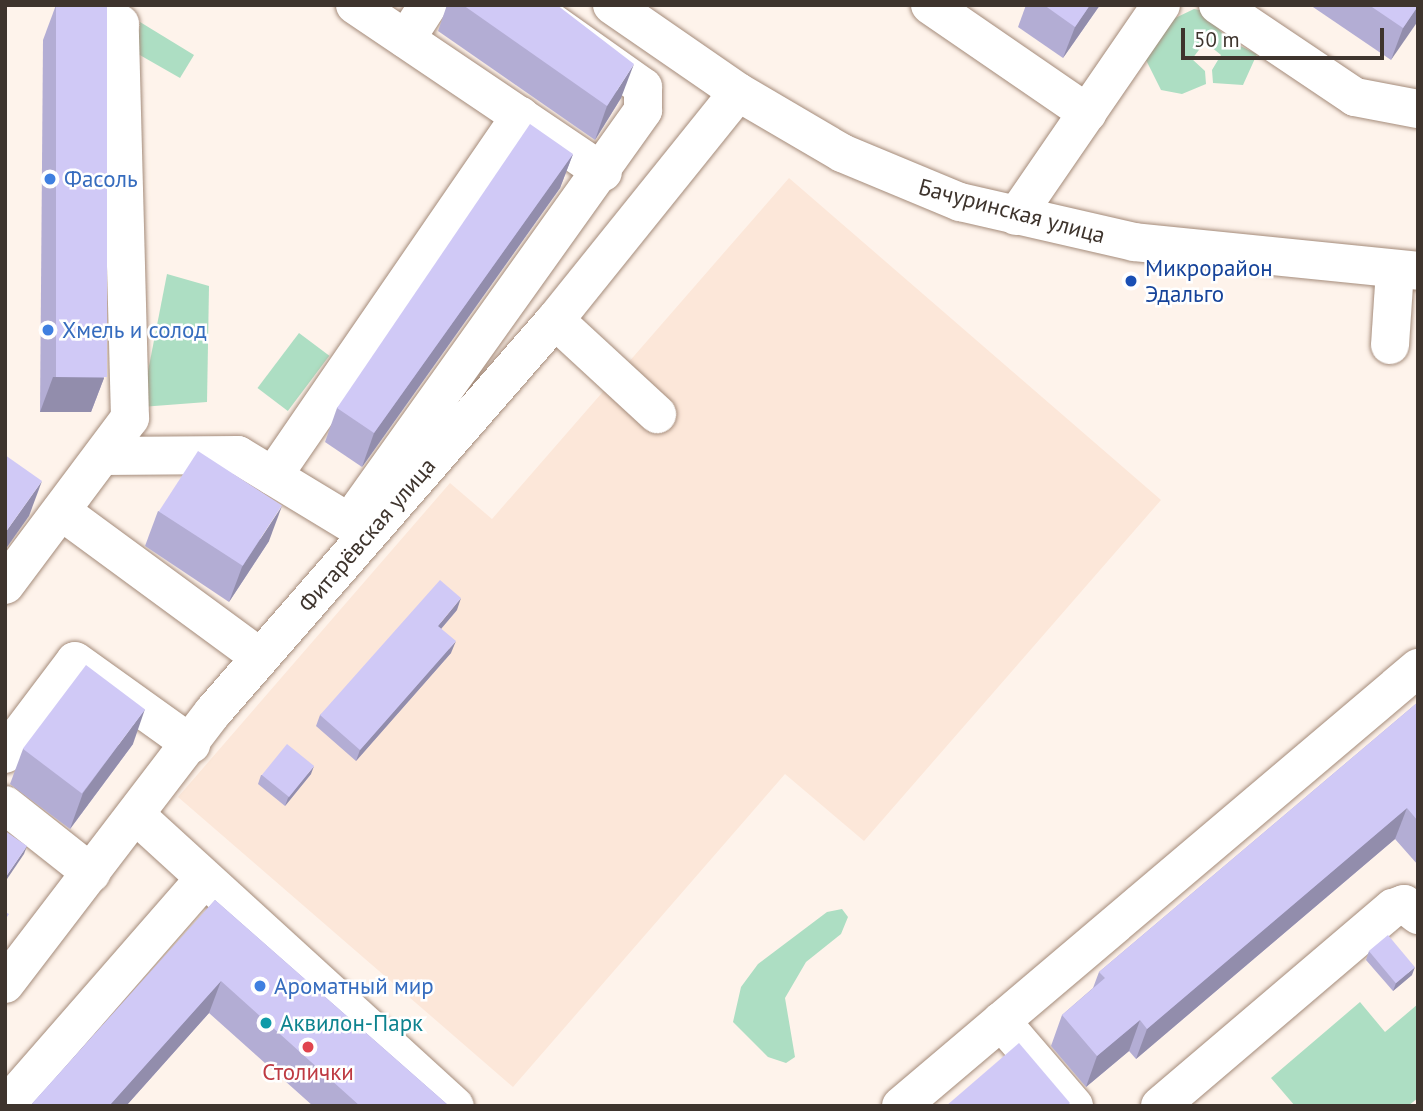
<!DOCTYPE html>
<html>
<head>
<meta charset="utf-8">
<style>
  body { margin:0 }
  #map { position:relative; width:1423px; height:1111px; overflow:hidden; background:#fef3eb; font-family:"PT Sans",sans-serif }
  div>[style] { position:absolute }
  .built>* { inset:0; background:#fce7d9 }
  .green>* { inset:0; background:#addec3; transform-origin:0 0 }
  .roads { filter:drop-shadow(0 0 2px #a48b7a) drop-shadow(0 0 2px #a48b7a) }
  .minor>* { height:38px; margin:-19px; padding:0 19px; transform-origin:19px; border-radius:19px; background:#fff }
  .wall>* { inset:0; background:#b3add4 }
  .shaded-wall>* { inset:0; background:#928dac }
  .building>* { inset:0; background:#d0c9f6; transform-origin:0 0 }
  .dots>* { width:19px; height:19px; translate:-50% -50%; box-sizing:border-box; border:4px solid #fff; border-radius:50% }
  span { translate:-50% -50%; white-space:nowrap; text-align:center; line-height:1.15; -webkit-text-stroke:5px #fff; paint-order:stroke }
  .shop-label { font-size:23px; color:#366cbe }
  .left { translate:0 -50%; text-align:left }
  .street-label { font-size:23px; color:#3e342d }
  .transit-label { font-size:23px; color:#164399 }
  .culture-label { font-size:23px; color:#0d838f }
  .health-label { font-size:23px; color:#be3a42 }
  .frame { position:absolute; inset:0; border:7px solid #3e342d; pointer-events:none }
  .scale { position:absolute; left:1181px; top:28px; width:203px; height:32px; box-sizing:border-box; border:4px solid #3e342d; border-top:0; padding-left:9px; font-size:21px; line-height:24px; white-space:nowrap; color:#3e342d; -webkit-text-stroke:5px #fff; paint-order:stroke }
</style>
</head>
<body>
<div id="map">
  <div class="built">
    <div style="clip-path:polygon(789px 178px,1161px 500px,864px 841px,785px 774px,513px 1087px,178px 797px,450px 483px,492px 519px)"></div>
  </div>
  <div class="green">
    <div style="clip-path:polygon(1194px 9px,1204px 11px,1228px 40px,1257px 54px,1243px 85px,1213px 83px,1212px 70px,1221px 55px,1205px 42px,1192px 59px,1205px 71px,1206px 84px,1182px 94px,1161px 90px,1145px 58px,1171px 20px)"></div>
    <div style="clip-path:polygon(140px 22px,194px 55px,180px 78px,138px 54px)"></div>
    <div style="clip-path:polygon(167px 274px,209px 286px,207px 402px,141px 407px)"></div>
    <div style="left:299px;top:333px;width:38px;height:69px;rotate:37deg"></div>
    <div style="clip-path:polygon(842px 909px,848px 917px,841px 934px,806px 962px,785px 998px,795px 1057px,786px 1063px,768px 1057px,733px 1022px,741px 987px,758px 964px,827px 912px)"></div>
    <div style="clip-path:polygon(1360px 1002px,1385px 1032px,1418px 1004px,1418px 1098px,1408px 1106px,1295px 1106px,1271px 1078px)"></div>
  </div>
  <div class="roads">
    <div class="minor">
      <div style="left:355px;top:5px;width:299px;rotate:34deg"></div>
      <div style="left:612px;top:5px;width:153px;rotate:34.6deg"></div>
      <div style="left:738px;top:92px;width:121px;rotate:30.4deg"></div>
      <div style="left:842px;top:153px;width:128px;rotate:22.6deg"></div>
      <div style="left:960px;top:202px;width:179px;rotate:12.9deg"></div>
      <div style="left:1134px;top:242px;width:285px;rotate:5.8deg"></div>
      <div style="left:930px;top:5px;width:191px;rotate:34.5deg"></div>
      <div style="left:1218px;top:5px;width:165px;rotate:33.9deg"></div>
      <div style="left:1355px;top:97px;width:64px;rotate:10.8deg"></div>
      <div style="left:406px;top:39px;width:40px;rotate:-57.1deg"></div>
      <div style="left:1016px;top:216px;width:256px;rotate:-55.5deg"></div>
      <div style="left:555px;top:320px;width:139px;rotate:42.7deg"></div>
      <div style="left:1390px;top:345px;width:76px;rotate:-86.2deg"></div>
      <div style="left:102px;top:456px;width:136px;rotate:-0.4deg"></div>
      <div style="left:238px;top:455px;width:151px;rotate:31.2deg"></div>
      <div style="left:273px;top:476px;width:437px;rotate:-55.5deg"></div>
      <div style="left:61px;top:511px;width:247px;rotate:36.3deg"></div>
      <div style="left:363px;top:514px;width:8px;rotate:-104deg"></div>
      <div style="left:361px;top:506px;width:486px;rotate:-54.5deg"></div>
      <div style="left:643px;top:110px;width:23px;rotate:-90deg"></div>
      <div style="left:643px;top:87px;width:142px;rotate:-144.7deg"></div>
      <div style="left:5px;top:585px;width:209px;rotate:-53.2deg"></div>
      <div style="left:130px;top:418px;width:394px;rotate:-91.5deg"></div>
      <div style="left:120px;top:24px;width:42px;rotate:-152.8deg"></div>
      <div style="left:5px;top:754px;width:116px;rotate:-53deg"></div>
      <div style="left:75px;top:661px;width:143px;rotate:35.6deg"></div>
      <div style="left:5px;top:805px;width:110px;rotate:38.3deg"></div>
      <div style="left:138px;top:817px;width:429px;rotate:42.4deg"></div>
      <div style="left:5px;top:984px;width:342px;rotate:-52.6deg"></div>
      <div style="left:213px;top:712px;width:520px;rotate:-48.9deg"></div>
      <div style="left:555px;top:320px;width:292px;rotate:-51.2deg"></div>
      <div style="left:1001px;top:1021px;width:112px;rotate:49.3deg"></div>
      <div style="left:6px;top:1106px;width:301px;rotate:-48.9deg"></div>
      <div style="left:901px;top:1106px;width:678px;rotate:-40.27deg"></div>
      <div style="left:1160px;top:1106px;width:306px;rotate:-40.4deg"></div>
      <div style="left:1393px;top:908px;width:12px;rotate:-20deg"></div>
      <div style="left:1404px;top:904px;width:18px;rotate:38deg"></div>
    </div>
  </div>
  <div class="wall">
    <div style="clip-path:polygon(56px 5px,104px 378px,91px 412px,40px 412px,43px 40px)"></div>
    <div style="clip-path:polygon(447px 5px,557px 5px,621px 98px,595px 140px,438px 31px)"></div>
    <div style="clip-path:polygon(1026px 5px,1100px 5px,1063px 58px,1018px 27px)"></div>
    <div style="clip-path:polygon(1310px 5px,1418px 5px,1391px 60px)"></div>
    <div style="clip-path:polygon(573px 154px,560px 188px,362px 467px,325px 442px,337px 408px)"></div>
    <div style="clip-path:polygon(158px 511px,269px 541px,229px 602px,145px 546px)"></div>
    <div style="clip-path:polygon(457px 610px,441px 629px,451px 653px,356px 761px,316px 726px,320px 715px)"></div>
    <div style="clip-path:polygon(1418px 702px,1418px 865px,1395px 839px,1136px 1059px,1129px 1051px,1086px 1087px,1051px 1046px,1062px 1015px,1093px 988px,1099px 972px)"></div>
    <div style="clip-path:polygon(133px 744px,70px 829px,10px 784px,23px 749px)"></div>
    <div style="clip-path:polygon(311px 774px,285px 806px,258px 784px,261px 775px)"></div>
    <div style="clip-path:polygon(215px 900px,449px 1106px,313px 1106px,209px 1013px,126px 1106px,30px 1106px)"></div>
    <div style="clip-path:polygon(1369px 951px,1412px 975px,1393px 991px,1366px 960px)"></div>
  </div>
  <div class="shaded-wall">
    <div style="clip-path:polygon(1090px 5px,1100px 5px,1063px 58px,1075px 27px)"></div>
    <div style="clip-path:polygon(1418px 6px,1418px 21px,1391px 60px,1403px 28px)"></div>
    <div style="clip-path:polygon(634px 64px,621px 98px,595px 140px,607px 106px)"></div>
    <div style="clip-path:polygon(573px 154px,560px 188px,362px 467px,374px 433px)"></div>
    <div style="clip-path:polygon(53px 377px,104px 378px,91px 412px,40px 412px)"></div>
    <div style="clip-path:polygon(42px 481px,29px 516px,5px 550px,5px 533px)"></div>
    <div style="clip-path:polygon(282px 506px,269px 541px,229px 602px,242px 567px)"></div>
    <div style="clip-path:polygon(461px 598px,457px 610px,434px 637px,438px 626px)"></div>
    <div style="clip-path:polygon(456px 641px,451px 653px,356px 761px,360px 750px)"></div>
    <div style="clip-path:polygon(145px 709px,133px 744px,70px 829px,83px 793px)"></div>
    <div style="clip-path:polygon(314px 766px,311px 774px,285px 806px,288px 798px)"></div>
    <div style="clip-path:polygon(1407px 808px,1395px 839px,1136px 1059px,1147px 1029px)"></div>
    <div style="clip-path:polygon(27px 846px,24px 854px,5px 882px,5px 878px)"></div>
    <div style="clip-path:polygon(1415px 967px,1412px 975px,1393px 991px,1396px 983px)"></div>
    <div style="clip-path:polygon(221px 981px,209px 1013px,126px 1106px,109px 1106px)"></div>
    <div style="clip-path:polygon(1140px 1020px,1129px 1051px,1086px 1087px,1097px 1056px)"></div>
  </div>
  <div class="building">
    <div style="left:56px;top:5px;width:51px;height:372px"></div>
    <div style="clip-path:polygon(463px 5px,557px 5px,634px 64px,607px 106px)"></div>
    <div style="clip-path:polygon(1044px 5px,1090px 5px,1075px 27px)"></div>
    <div style="clip-path:polygon(1369px 5px,1418px 5px,1418px 6px,1403px 28px)"></div>
    <div style="clip-path:polygon(530px 124px,573px 154px,374px 433px,337px 408px)"></div>
    <div style="left:198px;top:451px;width:100px;height:72px;rotate:33deg"></div>
    <div style="clip-path:polygon(5px 455px,42px 481px,5px 533px)"></div>
    <div style="clip-path:polygon(440px 580px,461px 598px,438px 626px,456px 641px,360px 750px,320px 715px)"></div>
    <div style="left:86px;top:665px;width:74px;height:105px;rotate:37deg"></div>
    <div style="clip-path:polygon(1418px 702px,1418px 821px,1407px 808px,1147px 1029px,1140px 1020px,1097px 1056px,1062px 1015px,1105px 978px,1099px 972px)"></div>
    <div style="left:287px;top:744px;width:35px;height:40px;rotate:39deg"></div>
    <div style="clip-path:polygon(5px 831px,27px 846px,5px 878px)"></div>
    <div style="clip-path:polygon(215px 900px,449px 1106px,360px 1106px,221px 981px,109px 1106px,30px 1106px)"></div>
    <div style="clip-path:polygon(5px 912px,9px 914px,5px 920px)"></div>
    <div style="left:1388px;top:935px;width:42px;height:25px;rotate:50deg"></div>
    <div style="clip-path:polygon(1019px 1043px,1070px 1103px,1067px 1106px,946px 1106px)"></div>
  </div>
  <div class="dots">
    <div style="left:50px;top:179px;background:#3f7fe0"></div>
    <div style="left:1131px;top:281px;background:#1a4fb4"></div>
    <div style="left:48px;top:330px;background:#3f7fe0"></div>
    <div style="left:260px;top:986px;background:#3f7fe0"></div>
    <div style="left:266px;top:1023px;background:#0f9aa8"></div>
    <div style="left:308px;top:1047px;background:#e0444e"></div>
  </div>
  <div class="shop-label">
    <span class="left" style="left:64px;top:179px">Фасоль</span>
    <span class="left" style="left:62px;top:330px">Хмель и солод</span>
    <span class="left" style="left:274px;top:986px">Ароматный мир</span>
  </div>
  <div class="street-label">
    <span style="left:1012px;top:211px;rotate:15deg">Бачуринская улица</span>
    <span style="left:367px;top:535px;rotate:-49deg">Фитарёвская улица</span>
  </div>
  <div class="transit-label">
    <span class="left" style="left:1145px;top:281px">Микрорайон<br>Эдальго</span>
  </div>
  <div class="culture-label">
    <span class="left" style="left:280px;top:1023px">Аквилон-Парк</span>
  </div>
  <div class="health-label">
    <span style="left:308px;top:1072px">Столички</span>
  </div>
  <div class="frame"></div>
  <div class="scale">50 m</div>
</div>
</body>
</html>
